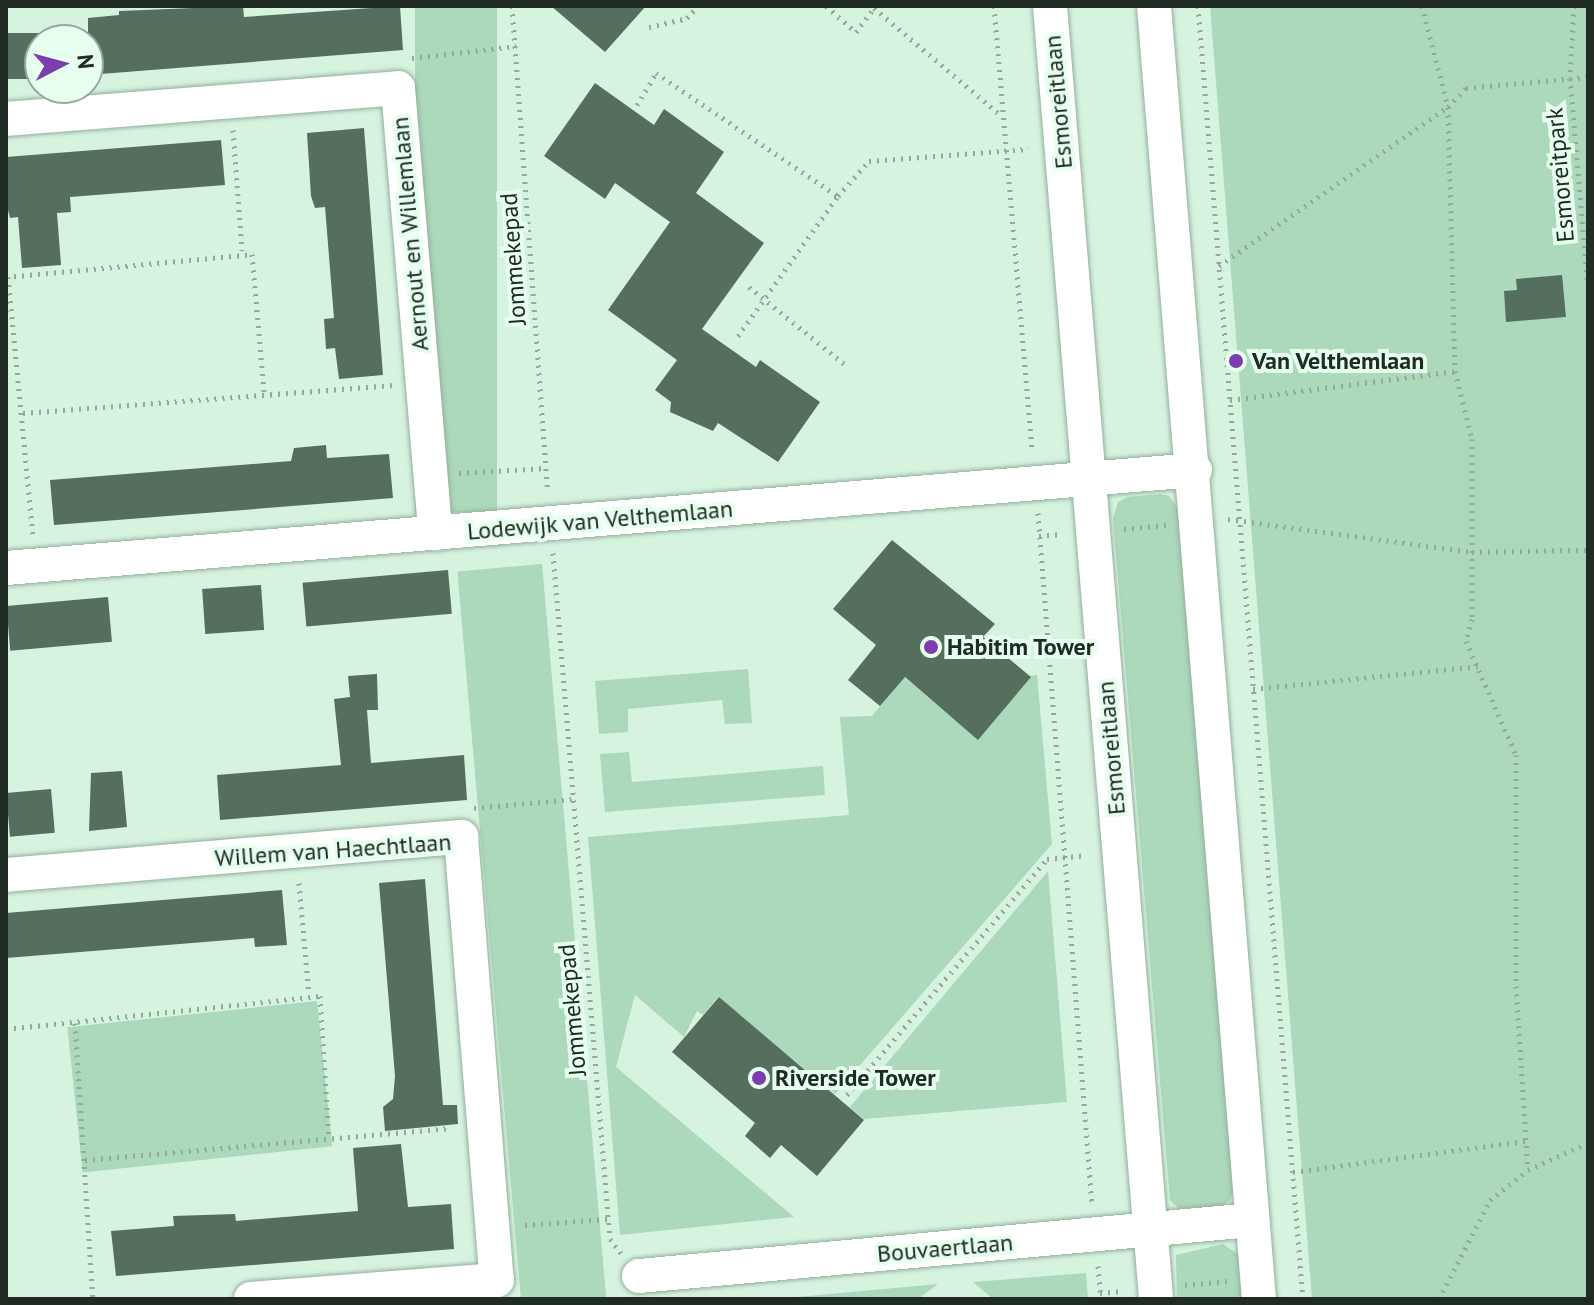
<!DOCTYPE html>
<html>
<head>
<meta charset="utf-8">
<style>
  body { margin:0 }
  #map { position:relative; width:1594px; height:1305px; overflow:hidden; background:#d6f3df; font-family:"PT Sans",sans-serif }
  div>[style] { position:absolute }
  .green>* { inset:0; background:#acd8bb; transform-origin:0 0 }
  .building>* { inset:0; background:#556f5e; transform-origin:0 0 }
  .path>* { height:5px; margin-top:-2.5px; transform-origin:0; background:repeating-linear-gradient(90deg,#93a99a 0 2px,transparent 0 8px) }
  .roads { filter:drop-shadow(0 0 2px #93af9c) drop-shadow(0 0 2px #93af9c) }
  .street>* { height:34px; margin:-17px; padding:0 17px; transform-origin:17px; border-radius:17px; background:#fff }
  .dots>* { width:22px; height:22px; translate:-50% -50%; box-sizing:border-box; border:4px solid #e7ffef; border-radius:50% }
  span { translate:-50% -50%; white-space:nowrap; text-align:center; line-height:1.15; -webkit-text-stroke:8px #e7ffef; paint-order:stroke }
  .street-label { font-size:24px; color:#202b24 }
  .poi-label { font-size:24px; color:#202b24; font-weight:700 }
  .left { translate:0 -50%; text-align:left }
  .frame { position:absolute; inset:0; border:8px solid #202b24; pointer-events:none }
  .north { position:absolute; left:24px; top:24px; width:80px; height:80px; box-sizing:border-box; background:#e7ffef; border:2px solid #97aa9e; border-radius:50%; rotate:84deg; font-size:22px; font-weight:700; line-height:32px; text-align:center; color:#202b24 }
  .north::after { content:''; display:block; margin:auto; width:28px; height:36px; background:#7d3db1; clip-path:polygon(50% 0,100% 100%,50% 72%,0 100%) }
</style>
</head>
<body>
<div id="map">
  <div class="green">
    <div style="left:415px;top:6px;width:82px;height:506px"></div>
    <div style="clip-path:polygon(1210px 6px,1588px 6px,1588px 1299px,1312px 1299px)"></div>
    <div style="clip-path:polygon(1160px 494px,1169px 496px,1180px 511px,1235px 1188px,1230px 1200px,1220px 1207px,1179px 1209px,1170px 1200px,1113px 519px,1118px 502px,1128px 497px)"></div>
    <div style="left:542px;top:564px;width:737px;height:85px;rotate:85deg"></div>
    <div style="clip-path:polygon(748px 669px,752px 723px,725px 724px,722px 700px,628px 709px,628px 732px,599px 734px,595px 681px)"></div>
    <div style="clip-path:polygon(1037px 675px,1052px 844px,835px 1094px,718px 997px,703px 1015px,697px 1011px,684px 1037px,635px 995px,616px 1067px,794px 1217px,620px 1235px,588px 837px,849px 815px,840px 717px,872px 716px,904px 677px,978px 739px,1029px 676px)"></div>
    <div style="clip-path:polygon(629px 752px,632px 782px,823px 766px,825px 795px,605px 812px,600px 754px)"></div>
    <div style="clip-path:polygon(1048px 871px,1067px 1102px,864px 1119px,850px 1107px)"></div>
    <div style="left:317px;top:1001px;width:146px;height:251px;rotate:84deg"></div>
    <div style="clip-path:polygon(1223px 1244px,1239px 1255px,1243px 1299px,1177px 1299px,1176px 1255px)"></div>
    <div style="clip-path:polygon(1086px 1273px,1088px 1299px,993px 1299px,973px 1282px)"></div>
    <div style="clip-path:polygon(938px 1284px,918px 1299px,775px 1299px)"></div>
  </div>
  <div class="building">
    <div style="clip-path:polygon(243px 6px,244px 17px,400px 6px,403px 50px,88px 75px,88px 18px,119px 15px,119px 11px)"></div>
    <div style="clip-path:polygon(551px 6px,646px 6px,605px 52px)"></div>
    <div style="left:40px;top:33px;width:46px;height:34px;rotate:90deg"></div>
    <div style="clip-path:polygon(595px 83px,654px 125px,664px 109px,724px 152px,696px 193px,764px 243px,702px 329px,756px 367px,760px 360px,820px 402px,778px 462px,718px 423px,713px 431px,670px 412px,671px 402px,655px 390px,677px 360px,608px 310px,670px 222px,615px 183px,605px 199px,544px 156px)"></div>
    <div style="clip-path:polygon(364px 128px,383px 375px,339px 379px,335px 348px,326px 349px,324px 319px,334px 318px,325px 207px,315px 208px,311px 196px,307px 133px)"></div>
    <div style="clip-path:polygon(221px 140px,225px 185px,70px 197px,71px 212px,57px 213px,61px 265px,22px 268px,18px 217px,10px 218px,6px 202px,6px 157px)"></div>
    <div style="clip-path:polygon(1562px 275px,1566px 317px,1506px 322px,1504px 291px,1517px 290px,1516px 279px)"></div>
    <div style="clip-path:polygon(326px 445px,327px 458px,389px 454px,393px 498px,54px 525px,50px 480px,291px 461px,294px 448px)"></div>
    <div style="clip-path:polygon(892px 540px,995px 624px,983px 637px,1031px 677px,978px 740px,905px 677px,880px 706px,848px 680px,876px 645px,833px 609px)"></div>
    <div style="left:448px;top:570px;width:44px;height:146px;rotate:85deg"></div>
    <div style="left:261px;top:585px;width:45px;height:59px;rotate:86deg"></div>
    <div style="left:108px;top:597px;width:45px;height:102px;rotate:85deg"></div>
    <div style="clip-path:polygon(377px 674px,378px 710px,367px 710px,371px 763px,464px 755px,467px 800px,220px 820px,217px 775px,341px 765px,334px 699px,350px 697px,348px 676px)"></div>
    <div style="clip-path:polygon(122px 771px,127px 827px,89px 831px,91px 773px)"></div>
    <div style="left:51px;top:789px;width:44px;height:45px;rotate:85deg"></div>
    <div style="clip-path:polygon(425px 879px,443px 1105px,457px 1105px,458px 1124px,385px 1131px,383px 1107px,393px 1099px,395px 1076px,379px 883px)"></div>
    <div style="clip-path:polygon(282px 890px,287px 945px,255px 947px,254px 938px,6px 958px,6px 913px)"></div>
    <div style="clip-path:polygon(719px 997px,864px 1120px,817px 1176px,781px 1145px,770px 1158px,745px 1136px,755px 1123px,672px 1052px)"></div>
    <div style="clip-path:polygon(401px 1144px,408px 1207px,451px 1204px,454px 1249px,116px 1276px,111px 1231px,174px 1226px,173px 1216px,235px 1214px,236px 1221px,358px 1211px,353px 1148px)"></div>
  </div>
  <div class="path">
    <div style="left:512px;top:6px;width:486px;rotate:85.8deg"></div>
    <div style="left:826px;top:6px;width:40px;rotate:41deg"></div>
    <div style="left:856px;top:32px;width:30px;rotate:-53deg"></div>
    <div style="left:874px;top:8px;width:167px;rotate:40.2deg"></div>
    <div style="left:994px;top:6px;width:447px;rotate:85.1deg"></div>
    <div style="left:1198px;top:6px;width:1297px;rotate:85.36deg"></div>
    <div style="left:1422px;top:6px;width:104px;rotate:75.6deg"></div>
    <div style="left:1448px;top:107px;width:264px;rotate:88.5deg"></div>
    <div style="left:1455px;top:371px;width:70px;rotate:76deg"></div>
    <div style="left:1472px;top:439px;width:180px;rotate:90deg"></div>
    <div style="left:1472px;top:619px;width:23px;rotate:105deg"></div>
    <div style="left:1466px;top:641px;width:124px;rotate:66.3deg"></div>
    <div style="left:1516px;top:755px;width:231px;rotate:90deg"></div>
    <div style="left:1516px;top:986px;width:184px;rotate:86.3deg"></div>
    <div style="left:1574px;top:6px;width:72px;rotate:93.2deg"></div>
    <div style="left:1570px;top:78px;width:209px;rotate:85.1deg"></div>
    <div style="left:649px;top:27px;width:39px;rotate:-13deg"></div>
    <div style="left:687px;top:18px;width:16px;rotate:-47deg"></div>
    <div style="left:412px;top:58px;width:105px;rotate:-6.6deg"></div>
    <div style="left:637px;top:105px;width:37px;rotate:-59deg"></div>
    <div style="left:656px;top:73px;width:220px;rotate:34.1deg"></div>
    <div style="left:838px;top:196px;width:47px;rotate:-48.5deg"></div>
    <div style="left:869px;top:161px;width:160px;rotate:-4.3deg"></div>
    <div style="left:233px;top:130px;width:121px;rotate:85.7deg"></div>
    <div style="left:1219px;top:266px;width:279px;rotate:-34.8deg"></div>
    <div style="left:1448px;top:107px;width:26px;rotate:-47deg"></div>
    <div style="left:1466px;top:88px;width:122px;rotate:-5.2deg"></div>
    <div style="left:6px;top:277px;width:247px;rotate:-5.3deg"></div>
    <div style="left:252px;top:254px;width:138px;rotate:85deg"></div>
    <div style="left:8px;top:277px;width:261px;rotate:84.5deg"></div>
    <div style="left:749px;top:287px;width:126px;rotate:38.9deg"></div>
    <div style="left:738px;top:336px;width:172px;rotate:-54.5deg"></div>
    <div style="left:1230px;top:400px;width:227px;rotate:-7.3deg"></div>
    <div style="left:23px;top:413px;width:372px;rotate:-4.3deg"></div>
    <div style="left:459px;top:473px;width:87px;rotate:-3.3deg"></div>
    <div style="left:1038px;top:513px;width:694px;rotate:85.54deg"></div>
    <div style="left:1228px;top:519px;width:246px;rotate:7.7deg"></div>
    <div style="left:1472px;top:552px;width:116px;rotate:-1deg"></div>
    <div style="left:1124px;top:529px;width:42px;rotate:-5.4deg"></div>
    <div style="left:1039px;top:536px;width:23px;rotate:-5deg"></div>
    <div style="left:553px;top:553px;width:688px;rotate:85.25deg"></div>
    <div style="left:610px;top:1239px;width:18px;rotate:52deg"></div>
    <div style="left:1253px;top:689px;width:226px;rotate:-5.8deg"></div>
    <div style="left:474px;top:808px;width:98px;rotate:-5.2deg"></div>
    <div style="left:299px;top:883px;width:111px;rotate:84.9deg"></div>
    <div style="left:75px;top:1023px;width:277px;rotate:86.3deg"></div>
    <div style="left:6px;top:1029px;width:316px;rotate:-6deg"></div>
    <div style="left:320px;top:996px;width:143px;rotate:86.4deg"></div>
    <div style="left:847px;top:1095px;width:309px;rotate:-49.7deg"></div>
    <div style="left:1047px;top:859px;width:40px;rotate:-5.7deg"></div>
    <div style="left:85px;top:1160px;width:368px;rotate:-5deg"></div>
    <div style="left:1293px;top:1172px;width:235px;rotate:-7.6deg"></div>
    <div style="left:525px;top:1225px;width:83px;rotate:-4.1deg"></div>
    <div style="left:1098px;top:1266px;width:33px;rotate:85deg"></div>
    <div style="left:1185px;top:1285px;width:42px;rotate:-5.4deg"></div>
    <div style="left:1100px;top:1293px;width:23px;rotate:-5deg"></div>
    <div style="left:1439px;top:1299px;width:111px;rotate:-62.7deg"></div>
    <div style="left:1490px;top:1200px;width:48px;rotate:-38.3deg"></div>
    <div style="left:1528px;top:1170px;width:66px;rotate:-24.2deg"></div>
  </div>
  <div class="roads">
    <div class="street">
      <div style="left:1050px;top:6px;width:1297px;rotate:85.31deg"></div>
      <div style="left:1154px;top:6px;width:1297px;rotate:85.36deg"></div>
      <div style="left:6px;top:119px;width:393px;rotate:-4.5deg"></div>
      <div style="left:398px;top:88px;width:447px;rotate:85.2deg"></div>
      <div style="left:6px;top:568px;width:1193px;rotate:-4.71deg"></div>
      <div style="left:6px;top:875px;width:457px;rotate:-4.8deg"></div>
      <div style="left:461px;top:837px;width:444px;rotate:85.4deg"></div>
      <div style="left:497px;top:1280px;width:247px;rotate:175.6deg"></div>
      <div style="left:639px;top:1276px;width:616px;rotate:-5.22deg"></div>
    </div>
  </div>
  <div class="dots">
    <div style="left:1236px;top:361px;background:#7d3db1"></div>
    <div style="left:931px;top:647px;background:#7d3db1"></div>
    <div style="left:759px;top:1078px;background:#7d3db1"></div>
  </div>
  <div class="street-label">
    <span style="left:1058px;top:102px;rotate:-95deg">Esmoreitlaan</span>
    <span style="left:1560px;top:175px;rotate:-95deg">Esmoreitpark</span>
    <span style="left:410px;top:234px;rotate:-95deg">Aernout en Willemlaan</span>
    <span style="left:513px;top:259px;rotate:-94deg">Jommekepad</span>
    <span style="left:600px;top:520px;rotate:-5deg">Lodewijk van Velthemlaan</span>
    <span style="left:1111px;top:748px;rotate:-95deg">Esmoreitlaan</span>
    <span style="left:333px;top:850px;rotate:-4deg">Willem van Haechtlaan</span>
    <span style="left:572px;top:1010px;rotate:-95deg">Jommekepad</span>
    <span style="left:945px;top:1248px;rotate:-5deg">Bouvaertlaan</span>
  </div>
  <div class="poi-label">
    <span class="left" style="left:1252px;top:361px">Van Velthemlaan</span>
    <span class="left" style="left:947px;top:647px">Habitim Tower</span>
    <span class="left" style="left:775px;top:1078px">Riverside Tower</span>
  </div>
  <div class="frame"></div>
  <div class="north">N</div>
</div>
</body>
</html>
